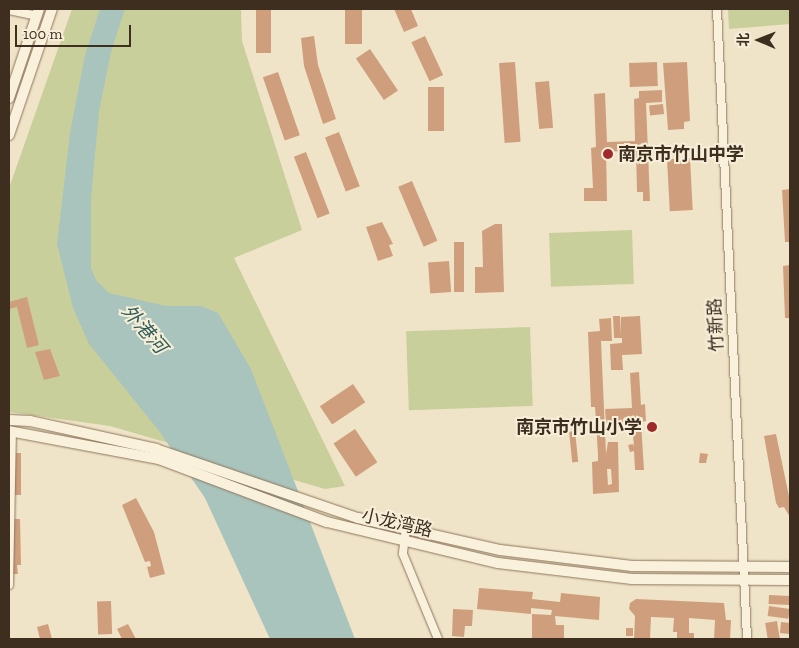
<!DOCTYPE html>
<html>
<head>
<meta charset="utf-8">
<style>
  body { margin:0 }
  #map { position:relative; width:799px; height:648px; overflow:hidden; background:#f0e4c8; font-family:"Zilla Slab","Noto Sans SC",serif }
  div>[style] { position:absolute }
  .green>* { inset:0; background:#c9cf9b; transform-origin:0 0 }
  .water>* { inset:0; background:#a9c4bc }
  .building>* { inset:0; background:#cf9f7d; transform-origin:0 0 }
  .roads { filter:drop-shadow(0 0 1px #8d765c) drop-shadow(0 0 1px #8d765c) }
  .minor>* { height:8px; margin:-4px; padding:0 4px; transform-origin:4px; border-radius:4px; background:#faf1dc }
  .secondary>* { height:10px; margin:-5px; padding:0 5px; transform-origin:5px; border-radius:5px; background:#faf1dc }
  .dots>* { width:14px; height:14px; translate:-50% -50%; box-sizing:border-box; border:2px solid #f7eed8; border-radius:50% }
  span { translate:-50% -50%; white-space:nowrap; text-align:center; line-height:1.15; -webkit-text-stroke:4px #f7eed8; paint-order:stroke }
  .poi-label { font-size:18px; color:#3d2e20; font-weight:700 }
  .left { translate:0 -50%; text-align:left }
  .right { translate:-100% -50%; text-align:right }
  .street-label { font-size:18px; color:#3d2e20 }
  .water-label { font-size:19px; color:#2f5d5a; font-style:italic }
  .frame { position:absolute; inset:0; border:10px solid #3d2e20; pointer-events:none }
  .north { position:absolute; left:734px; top:15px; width:50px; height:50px; -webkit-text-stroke:4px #f7eed8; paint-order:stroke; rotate:271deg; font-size:14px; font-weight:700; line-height:20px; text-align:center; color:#3d2e20 }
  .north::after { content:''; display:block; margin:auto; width:18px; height:22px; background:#3d2e20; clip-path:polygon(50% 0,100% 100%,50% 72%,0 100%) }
  .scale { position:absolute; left:15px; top:25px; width:116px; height:22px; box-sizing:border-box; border:2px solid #3d2e20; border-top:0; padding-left:6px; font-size:15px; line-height:18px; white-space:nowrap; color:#3d2e20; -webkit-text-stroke:4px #f7eed8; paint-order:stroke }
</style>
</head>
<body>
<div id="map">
  <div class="green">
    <div style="clip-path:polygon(72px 9px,241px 9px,242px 41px,302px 230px,234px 258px,345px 486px,325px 489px,110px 426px,9px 412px,9px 188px)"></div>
    <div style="clip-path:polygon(728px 9px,790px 9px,790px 24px,729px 29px)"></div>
    <div style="left:632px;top:230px;width:54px;height:83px;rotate:88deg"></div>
    <div style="left:530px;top:327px;width:79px;height:124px;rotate:88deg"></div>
  </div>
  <div class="water">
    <div style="clip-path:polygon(100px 9px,125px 9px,111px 52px,99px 111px,91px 199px,91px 268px,96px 280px,109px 293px,166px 306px,201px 306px,218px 313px,251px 369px,355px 639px,270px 639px,205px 498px,159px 431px,89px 344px,73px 308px,57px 244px,70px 133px,85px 55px)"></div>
  </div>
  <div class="building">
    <div style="left:256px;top:9px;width:15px;height:44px"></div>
    <div style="left:345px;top:9px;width:17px;height:35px"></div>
    <div style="clip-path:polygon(394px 9px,411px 9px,418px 26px,404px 32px)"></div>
    <div style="clip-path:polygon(314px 36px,318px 65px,336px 119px,323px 124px,304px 66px,301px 38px)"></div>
    <div style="left:425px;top:36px;width:43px;height:15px;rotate:65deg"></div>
    <div style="left:370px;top:49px;width:50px;height:17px;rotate:56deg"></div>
    <div style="left:515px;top:62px;width:80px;height:16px;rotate:86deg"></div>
    <div style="left:657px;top:62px;width:24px;height:28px;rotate:88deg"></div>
    <div style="clip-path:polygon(687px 62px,690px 121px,684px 122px,684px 129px,668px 130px,663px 63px)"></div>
    <div style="left:278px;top:72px;width:67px;height:16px;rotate:71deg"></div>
    <div style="left:549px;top:81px;width:47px;height:14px;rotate:85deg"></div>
    <div style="left:428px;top:87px;width:16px;height:44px"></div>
    <div style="clip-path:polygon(662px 90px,662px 102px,646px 103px,650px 201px,643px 201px,643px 192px,637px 192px,636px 150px,606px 152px,606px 147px,607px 201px,584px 201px,584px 188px,593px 188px,591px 148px,596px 147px,594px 94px,605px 93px,607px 142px,635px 141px,634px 99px,639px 98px,639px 91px)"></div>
    <div style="left:663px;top:104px;width:10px;height:14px;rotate:84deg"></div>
    <div style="left:339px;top:132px;width:58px;height:15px;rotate:69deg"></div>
    <div style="left:306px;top:152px;width:66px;height:13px;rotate:69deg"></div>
    <div style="left:690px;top:158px;width:52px;height:23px;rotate:87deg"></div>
    <div style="left:412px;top:181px;width:65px;height:15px;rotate:67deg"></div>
    <div style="clip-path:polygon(790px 189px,790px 242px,785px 242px,782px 190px)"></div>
    <div style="clip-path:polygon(382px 222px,393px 244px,389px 245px,393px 256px,378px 261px,366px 227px)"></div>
    <div style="clip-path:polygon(495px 224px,502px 224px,504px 292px,475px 293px,475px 267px,483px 267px,482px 231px)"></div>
    <div style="left:454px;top:242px;width:10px;height:50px"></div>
    <div style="left:449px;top:261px;width:31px;height:21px;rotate:86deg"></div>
    <div style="clip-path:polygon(790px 265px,790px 318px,785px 318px,783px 266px)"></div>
    <div style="clip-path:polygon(27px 297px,39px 345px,27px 348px,17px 307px,9px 309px,9px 302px)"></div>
    <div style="clip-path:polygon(613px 316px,620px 316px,621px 335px,621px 317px,640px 316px,642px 354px,622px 355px,623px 370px,611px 370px,610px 344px,622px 343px,622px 338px,614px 338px)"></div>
    <div style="clip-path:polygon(evenodd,611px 318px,612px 341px,601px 341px,606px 454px,608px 442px,618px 442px,619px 492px,593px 494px,592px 462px,598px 461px,598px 455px,595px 407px,591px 407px,588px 332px,600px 331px,599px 319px,611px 318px,607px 469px,611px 469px,612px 484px,608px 485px,607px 469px)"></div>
    <div style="clip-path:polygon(50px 349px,60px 376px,44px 380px,35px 352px)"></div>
    <div style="clip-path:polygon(639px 372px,641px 405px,645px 404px,646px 421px,641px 422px,644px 470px,635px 470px,634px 451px,630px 452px,628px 445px,633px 444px,634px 447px,632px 422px,606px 423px,605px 409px,632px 408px,630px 373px)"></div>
    <div style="left:353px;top:384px;width:22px;height:40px;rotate:56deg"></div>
    <div style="left:355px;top:429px;width:40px;height:26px;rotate:56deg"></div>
    <div style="left:575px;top:431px;width:31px;height:6px;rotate:84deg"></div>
    <div style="clip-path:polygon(776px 434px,790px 501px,790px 517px,784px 507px,779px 508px,776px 503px,764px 436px)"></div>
    <div style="left:9px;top:453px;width:12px;height:42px"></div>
    <div style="clip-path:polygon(700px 453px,708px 454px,706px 463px,699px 463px)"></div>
    <div style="clip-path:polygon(136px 498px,154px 532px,165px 574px,150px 578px,147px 567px,151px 566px,150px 561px,145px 562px,122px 505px)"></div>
    <div style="clip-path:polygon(9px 519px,20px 519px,21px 565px,17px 565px,18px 574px,9px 574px)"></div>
    <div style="clip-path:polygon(479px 588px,533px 592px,532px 599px,560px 602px,561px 593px,600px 597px,599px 620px,555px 616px,556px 625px,564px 625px,564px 639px,532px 639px,532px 614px,551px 615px,552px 610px,531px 608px,531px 614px,477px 609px)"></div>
    <div style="left:769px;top:595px;width:21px;height:9px;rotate:3deg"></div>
    <div style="clip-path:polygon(636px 599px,724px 603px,726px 620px,731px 620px,730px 639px,714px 639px,715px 620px,689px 618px,689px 633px,694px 633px,694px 639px,677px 639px,677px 632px,673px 632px,674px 618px,651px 617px,650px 639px,634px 639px,635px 616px,629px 609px,630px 603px)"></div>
    <div style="left:111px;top:601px;width:33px;height:14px;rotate:88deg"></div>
    <div style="left:769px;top:606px;width:21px;height:10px;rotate:8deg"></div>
    <div style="clip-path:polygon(453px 609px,473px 610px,472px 626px,465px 626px,464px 637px,452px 636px)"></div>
    <div style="left:777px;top:621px;width:18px;height:12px;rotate:81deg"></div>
    <div style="left:781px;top:622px;width:9px;height:11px;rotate:6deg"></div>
    <div style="clip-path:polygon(48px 624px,52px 639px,40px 639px,37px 627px)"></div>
    <div style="clip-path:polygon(128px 624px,136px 639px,122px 639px,117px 629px)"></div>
    <div style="left:626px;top:628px;width:7px;height:8px"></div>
  </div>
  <div class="roads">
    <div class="minor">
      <div style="left:717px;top:9px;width:631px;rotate:87.27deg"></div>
      <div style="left:9px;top:10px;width:29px;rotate:12deg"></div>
      <div style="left:406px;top:528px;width:26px;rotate:97deg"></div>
      <div style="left:403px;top:554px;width:92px;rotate:67.6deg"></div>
      <div style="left:9px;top:585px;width:154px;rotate:-88.9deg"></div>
    </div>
    <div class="secondary">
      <div style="left:9px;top:98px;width:94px;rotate:-71.4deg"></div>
      <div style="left:9px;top:135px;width:133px;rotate:-71.2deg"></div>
      <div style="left:9px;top:420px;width:21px;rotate:3deg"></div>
      <div style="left:30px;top:421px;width:129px;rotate:12.5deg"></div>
      <div style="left:156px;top:449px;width:213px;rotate:18.9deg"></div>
      <div style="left:358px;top:518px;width:146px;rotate:12.7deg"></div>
      <div style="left:500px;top:550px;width:133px;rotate:6.9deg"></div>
      <div style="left:632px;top:566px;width:158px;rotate:0.4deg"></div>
      <div style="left:9px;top:431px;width:153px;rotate:10.6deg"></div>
      <div style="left:159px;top:459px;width:179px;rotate:20.6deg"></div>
      <div style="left:327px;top:522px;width:176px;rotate:13.5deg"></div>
      <div style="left:498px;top:563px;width:135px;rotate:6.8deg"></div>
      <div style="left:632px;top:579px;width:158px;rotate:0.4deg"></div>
    </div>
  </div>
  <div class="dots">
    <div style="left:608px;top:154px;background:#9e2a2b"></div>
    <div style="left:652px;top:427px;background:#9e2a2b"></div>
  </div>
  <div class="poi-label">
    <span class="left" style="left:618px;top:154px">南京市竹山中学</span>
    <span class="right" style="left:642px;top:427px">南京市竹山小学</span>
  </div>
  <div class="street-label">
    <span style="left:716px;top:325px;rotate:-93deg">竹新路</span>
    <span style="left:397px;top:523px;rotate:13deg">小龙湾路</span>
  </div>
  <div class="water-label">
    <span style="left:144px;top:329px;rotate:49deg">外港河</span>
  </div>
  <div class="frame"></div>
  <div class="north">北</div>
  <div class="scale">100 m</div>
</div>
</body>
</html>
